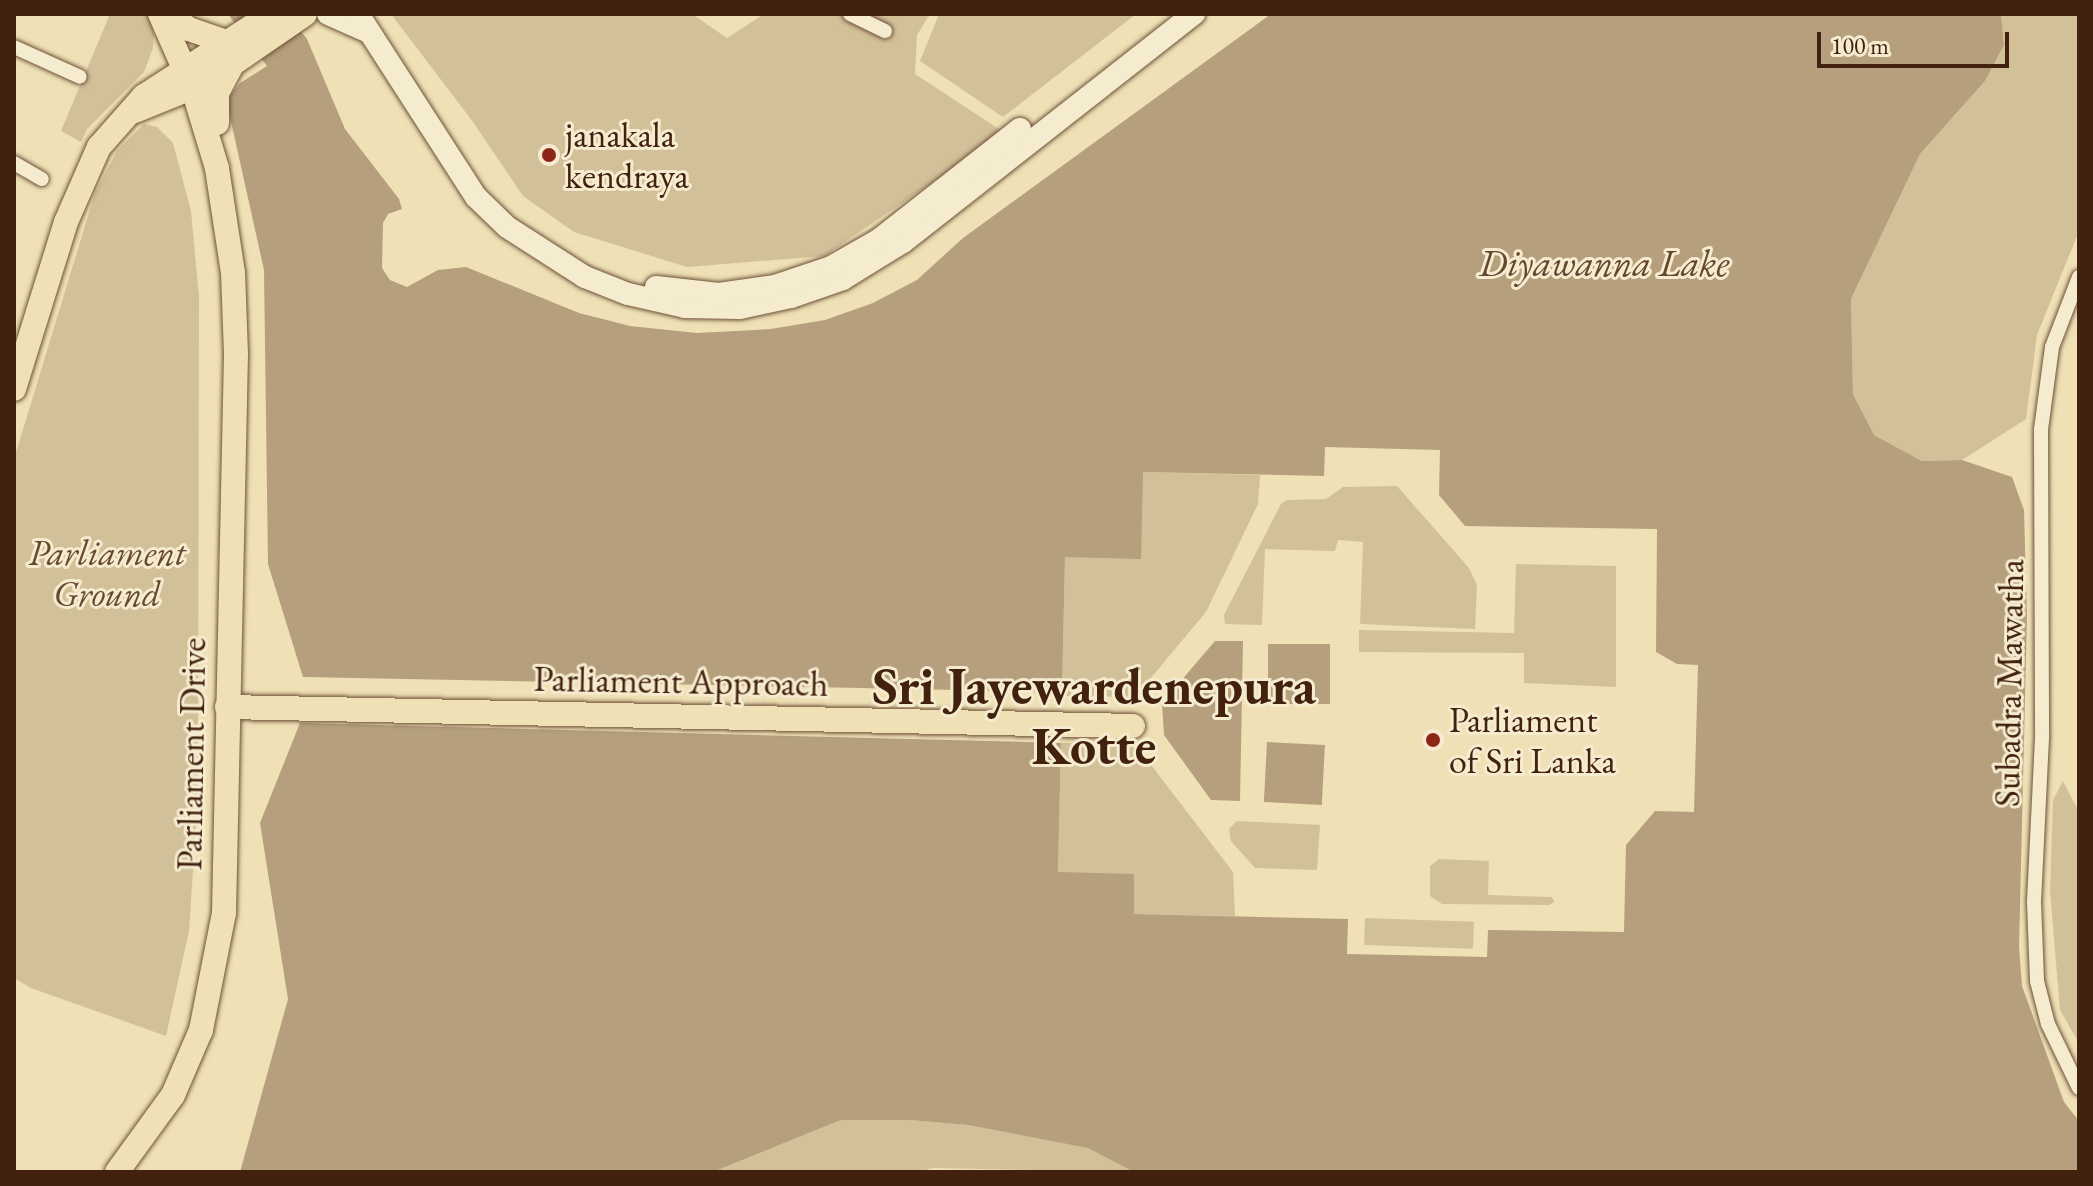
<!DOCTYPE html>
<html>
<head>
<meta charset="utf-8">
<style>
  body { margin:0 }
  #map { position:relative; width:2093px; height:1186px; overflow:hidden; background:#efe0b5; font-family:"EB Garamond",serif }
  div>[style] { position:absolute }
  .green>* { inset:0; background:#d2c099; transform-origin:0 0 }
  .water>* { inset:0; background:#b59f7d; transform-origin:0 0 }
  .roads { filter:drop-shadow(0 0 2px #6e5138) drop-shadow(0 0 2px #6e5138) }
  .minor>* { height:14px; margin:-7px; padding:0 7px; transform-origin:7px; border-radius:7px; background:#f5ebcf }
  .secondary>* { height:22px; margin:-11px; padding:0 11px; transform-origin:11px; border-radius:11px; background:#f5ebcf }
  .primary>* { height:24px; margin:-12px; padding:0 12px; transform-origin:12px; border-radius:12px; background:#efe0b5 }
  .dots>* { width:22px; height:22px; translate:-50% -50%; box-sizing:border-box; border:4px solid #f5ebcf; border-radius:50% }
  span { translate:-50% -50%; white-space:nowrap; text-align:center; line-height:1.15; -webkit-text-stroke:6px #f5ebcf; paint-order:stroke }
  .poi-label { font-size:36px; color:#43210f }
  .left { translate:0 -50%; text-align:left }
  .park-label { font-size:36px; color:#674932; font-style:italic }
  .street-label { font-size:36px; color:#43210f }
  .water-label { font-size:38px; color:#654730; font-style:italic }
  .town-label { font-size:52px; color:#43210f; font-weight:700 }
  .frame { position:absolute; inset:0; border:16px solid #43210f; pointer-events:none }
  .scale { position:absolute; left:1817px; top:32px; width:192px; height:36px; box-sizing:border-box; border:4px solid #43210f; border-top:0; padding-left:10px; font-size:24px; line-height:28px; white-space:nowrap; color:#43210f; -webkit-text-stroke:6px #f5ebcf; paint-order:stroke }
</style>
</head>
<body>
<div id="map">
  <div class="green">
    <div style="clip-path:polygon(110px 14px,147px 14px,154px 32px,153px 48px,144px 72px,87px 129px,81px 142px,61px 131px)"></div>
    <div style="clip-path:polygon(391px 14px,692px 14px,727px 38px,764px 14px,930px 14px,917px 35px,915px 74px,1005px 133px,824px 256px,687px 267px,574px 232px,523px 196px,473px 122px)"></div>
    <div style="clip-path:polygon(939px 14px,1136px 14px,1003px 117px,920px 61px)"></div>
    <div style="clip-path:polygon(2001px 14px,2079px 14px,2079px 231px,2037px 335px,2026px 419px,1962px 460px,1922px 461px,1874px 435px,1853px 394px,1851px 299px,1920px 154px,1985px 81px,2004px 45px)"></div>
    <div style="clip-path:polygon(144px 124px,157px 127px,173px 143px,191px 211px,199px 297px,198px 795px,189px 931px,166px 1036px,31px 988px,14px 978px,14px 459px,95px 193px,117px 151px)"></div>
    <div style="clip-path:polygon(1143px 472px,1260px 475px,1258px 504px,1206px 612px,1135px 697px,1062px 696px,1065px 557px)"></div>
    <div style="clip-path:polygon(1397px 486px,1469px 568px,1477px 585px,1475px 629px,1360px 624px,1363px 542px,1338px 540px,1335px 551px,1265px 549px,1262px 625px,1225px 624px,1224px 615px,1281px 504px,1287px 500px,1326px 499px,1343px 487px)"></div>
    <div style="clip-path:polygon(1516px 564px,1616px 566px,1616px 687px,1524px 683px,1524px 653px,1359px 652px,1359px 630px,1514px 633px)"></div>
    <div style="clip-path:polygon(1061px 743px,1135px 744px,1233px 872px,1235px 916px,1133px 914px,1058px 873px)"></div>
    <div style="clip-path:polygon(2063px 781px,2079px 812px,2079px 1043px,2060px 1010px,2050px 891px,2053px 800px)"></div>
    <div style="clip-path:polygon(1237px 821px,1320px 825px,1317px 870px,1255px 868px,1231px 841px,1229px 829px)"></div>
    <div style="clip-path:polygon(1439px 859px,1489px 861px,1488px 895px,1552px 897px,1554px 902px,1549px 905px,1442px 904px,1430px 896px,1430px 866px)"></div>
    <div style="left:1365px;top:918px;width:109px;height:27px;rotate:2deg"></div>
    <div style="clip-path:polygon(841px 1120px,909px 1120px,968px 1125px,1089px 1148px,1134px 1172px,933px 1168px,918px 1172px,713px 1172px)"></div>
  </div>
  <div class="water">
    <div style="clip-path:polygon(228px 14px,287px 14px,307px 39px,345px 129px,399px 199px,402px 209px,388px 214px,383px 223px,382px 268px,390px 280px,407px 287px,438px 270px,466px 267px,579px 313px,630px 326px,697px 333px,771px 329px,825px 320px,873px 303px,917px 280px,963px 238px,1271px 14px,2001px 14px,2004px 45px,1985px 81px,1920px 154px,1851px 299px,1853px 394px,1874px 435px,1922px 461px,1962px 460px,2012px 477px,2024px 510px,2027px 617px,2019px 947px,2022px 986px,2064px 1102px,2079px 1121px,2079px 1172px,1134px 1172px,1088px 1148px,968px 1125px,909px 1120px,841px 1120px,713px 1172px,240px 1172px,288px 999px,260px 823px,300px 723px,1061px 743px,1058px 872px,1134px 874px,1134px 914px,1348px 919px,1347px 954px,1487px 957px,1488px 930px,1624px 932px,1626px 845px,1655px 811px,1694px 812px,1698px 665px,1677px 664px,1656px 652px,1657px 529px,1465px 526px,1439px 495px,1440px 450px,1325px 447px,1324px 476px,1143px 472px,1141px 559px,1065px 557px,1062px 692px,303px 677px,268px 564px,264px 270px,228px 108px,230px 96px,240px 83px,267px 66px)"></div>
    <div style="clip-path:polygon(1215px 641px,1243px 641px,1240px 801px,1211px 800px,1164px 735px,1162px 703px)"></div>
    <div style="left:1268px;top:644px;width:62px;height:60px"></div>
    <div style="left:1267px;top:742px;width:58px;height:60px;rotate:3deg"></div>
  </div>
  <div class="roads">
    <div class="minor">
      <div style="left:850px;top:14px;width:39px;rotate:26deg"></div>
      <div style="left:14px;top:47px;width:72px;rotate:24.4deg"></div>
      <div style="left:14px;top:163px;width:32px;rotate:30deg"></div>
      <div style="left:2079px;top:277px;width:75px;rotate:111.1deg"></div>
      <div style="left:2052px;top:347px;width:83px;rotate:97.6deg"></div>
      <div style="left:2041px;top:429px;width:309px;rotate:89.8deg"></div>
      <div style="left:2042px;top:738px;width:164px;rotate:92.8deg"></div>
      <div style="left:2034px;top:902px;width:79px;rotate:87.8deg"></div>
      <div style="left:2037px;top:981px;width:44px;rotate:75.7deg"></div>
      <div style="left:2048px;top:1024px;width:71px;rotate:64.2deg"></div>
    </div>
    <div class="secondary">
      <div style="left:328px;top:14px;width:45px;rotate:23.7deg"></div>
      <div style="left:358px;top:14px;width:218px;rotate:57.2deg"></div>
      <div style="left:476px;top:197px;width:43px;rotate:44.1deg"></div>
      <div style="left:507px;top:227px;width:93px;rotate:32.7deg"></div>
      <div style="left:585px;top:277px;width:46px;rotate:21.6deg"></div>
      <div style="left:628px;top:294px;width:58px;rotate:12.8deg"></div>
      <div style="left:685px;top:307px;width:55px;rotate:1deg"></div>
      <div style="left:740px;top:308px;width:52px;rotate:-12.2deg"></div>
      <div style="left:791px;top:297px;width:55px;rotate:-19.1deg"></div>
      <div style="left:843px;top:279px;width:70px;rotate:-31.7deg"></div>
      <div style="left:903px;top:242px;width:370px;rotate:-38.1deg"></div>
      <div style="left:656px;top:287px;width:63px;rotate:6.3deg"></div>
      <div style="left:719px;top:294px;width:57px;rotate:-8.1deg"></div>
      <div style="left:775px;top:286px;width:59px;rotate:-18.7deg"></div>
      <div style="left:831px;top:267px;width:56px;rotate:-29.7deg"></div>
      <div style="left:880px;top:239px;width:178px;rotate:-38.2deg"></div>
    </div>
    <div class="primary">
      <div style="left:172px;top:17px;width:21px;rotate:35deg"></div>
      <div style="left:189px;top:29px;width:42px;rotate:19.3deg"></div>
      <div style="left:135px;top:111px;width:77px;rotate:-22.2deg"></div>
      <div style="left:206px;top:82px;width:120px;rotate:-34.5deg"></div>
      <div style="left:217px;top:123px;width:30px;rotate:-90deg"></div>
      <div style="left:217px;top:93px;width:30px;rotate:-62deg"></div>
      <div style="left:14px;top:389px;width:175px;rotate:-72.7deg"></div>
      <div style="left:66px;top:222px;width:82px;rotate:-66.3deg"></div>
      <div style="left:99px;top:147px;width:68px;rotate:-48.6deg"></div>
      <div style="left:144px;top:96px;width:151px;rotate:-32.8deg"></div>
      <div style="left:227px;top:707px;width:906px;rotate:1.2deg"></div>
      <div style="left:117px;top:1172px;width:95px;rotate:-54deg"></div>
      <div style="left:173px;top:1095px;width:71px;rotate:-66.7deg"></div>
      <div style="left:201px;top:1030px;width:119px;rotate:-78.9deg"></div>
      <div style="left:224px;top:913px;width:559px;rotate:-88.77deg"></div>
      <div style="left:236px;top:354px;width:81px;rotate:-92.1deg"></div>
      <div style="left:233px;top:273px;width:106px;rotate:-98.7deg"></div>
      <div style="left:217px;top:168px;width:83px;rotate:-106.9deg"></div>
      <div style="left:193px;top:89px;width:82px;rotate:-113.7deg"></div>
    </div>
  </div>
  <div class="dots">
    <div style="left:549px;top:155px;background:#8f2418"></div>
    <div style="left:1433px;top:740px;background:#8f2418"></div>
  </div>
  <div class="poi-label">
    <span class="left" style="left:565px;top:155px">janakala<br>kendraya</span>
    <span class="left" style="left:1449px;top:740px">Parliament<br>of Sri Lanka</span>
  </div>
  <div class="park-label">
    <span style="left:107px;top:573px">Parliament<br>Ground</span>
  </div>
  <div class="street-label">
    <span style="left:681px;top:681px;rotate:1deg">Parliament Approach</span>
    <span style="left:2009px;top:683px;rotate:-89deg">Subadra Mawatha</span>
    <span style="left:191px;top:754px;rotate:-89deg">Parliament Drive</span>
  </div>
  <div class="water-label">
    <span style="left:1604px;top:263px">Diyawanna Lake</span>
  </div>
  <div class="town-label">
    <span style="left:1094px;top:716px">Sri Jayewardenepura<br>Kotte</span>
  </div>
  <div class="frame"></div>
  <div class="scale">100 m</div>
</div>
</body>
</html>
